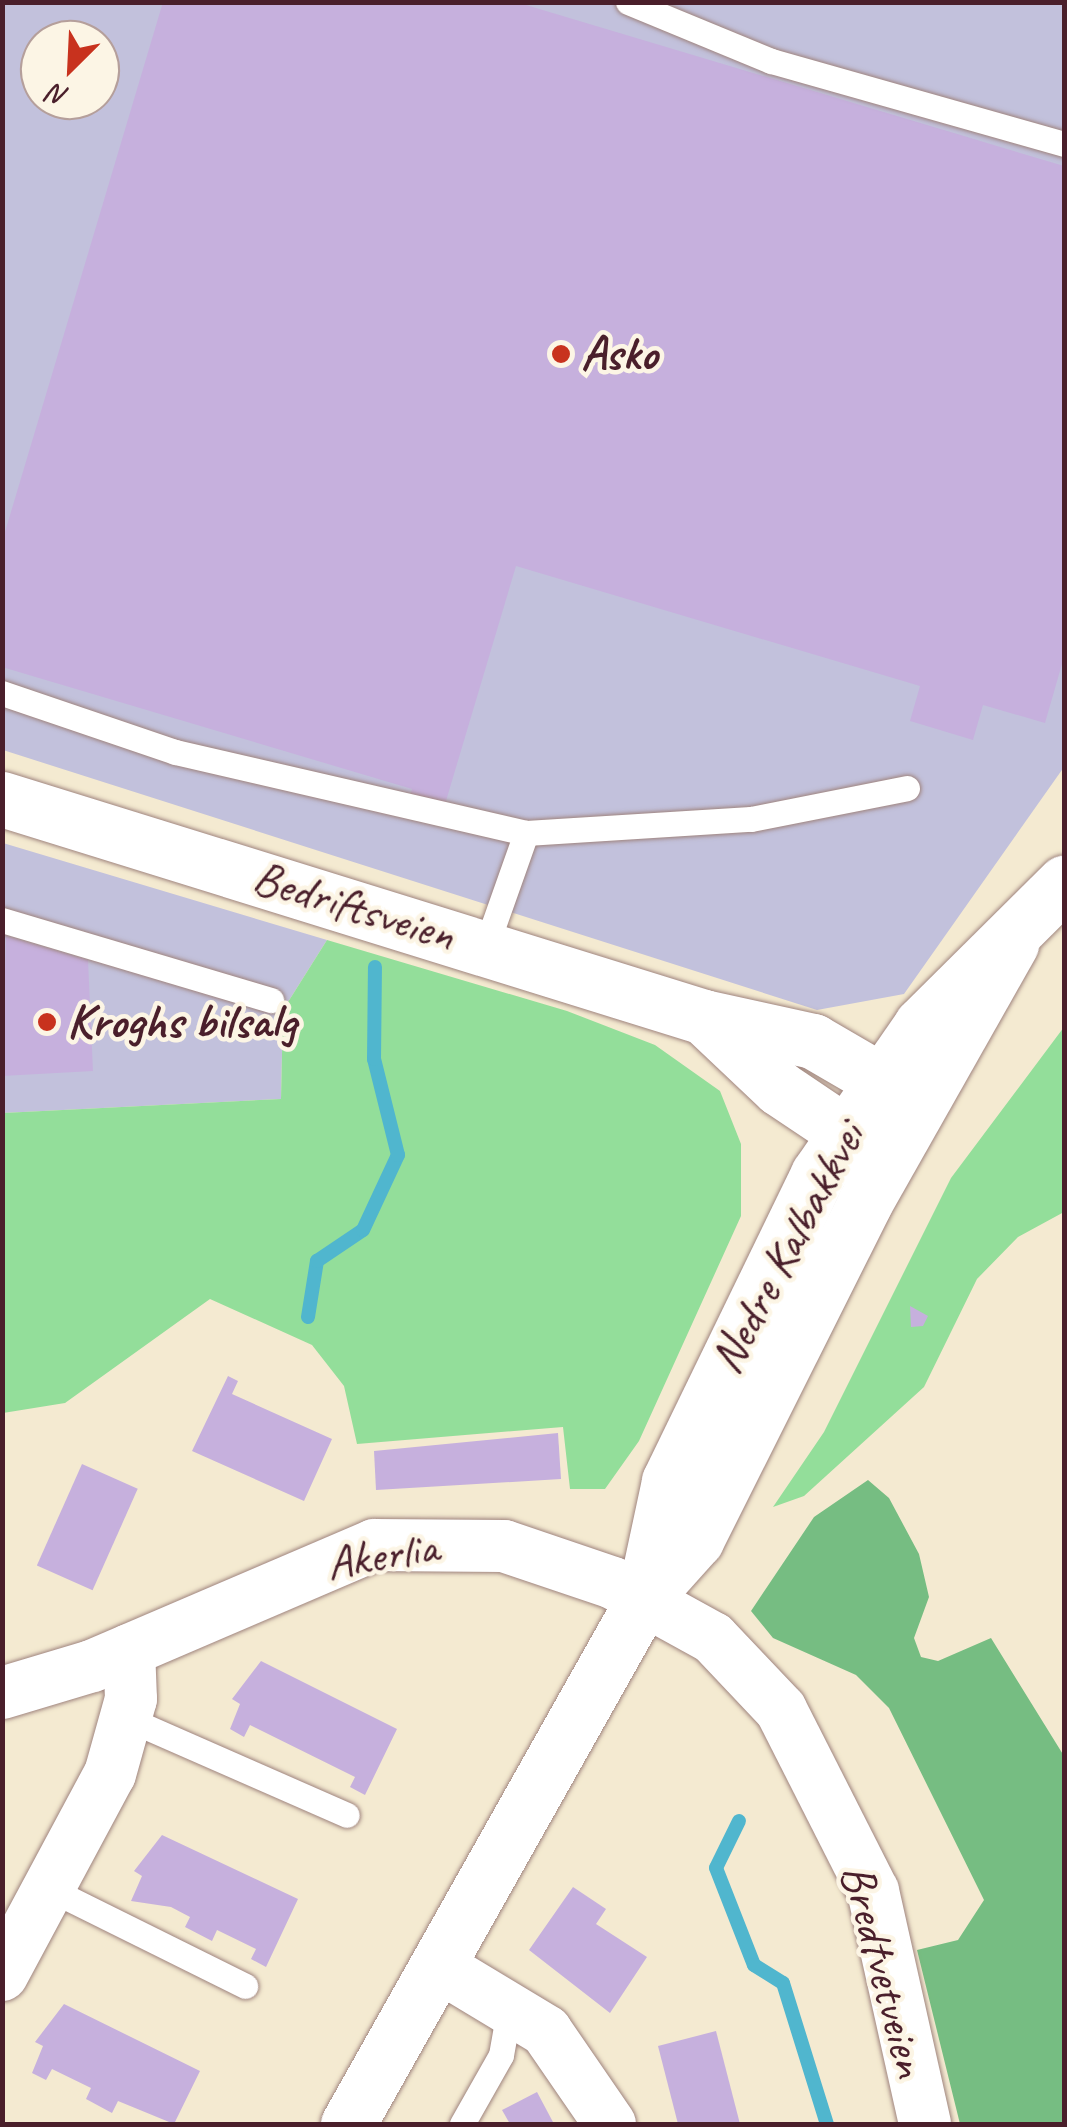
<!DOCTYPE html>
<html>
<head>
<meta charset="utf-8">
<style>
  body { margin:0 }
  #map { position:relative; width:1067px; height:2127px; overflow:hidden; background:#f4ead1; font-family:Caveat,sans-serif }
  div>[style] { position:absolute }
  .industrial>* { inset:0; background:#c2c1dc }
  .green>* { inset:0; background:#93de9a }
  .forest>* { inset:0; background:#76bd82 }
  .stream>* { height:14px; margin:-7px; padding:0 7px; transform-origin:7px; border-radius:7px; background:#50b6ce }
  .building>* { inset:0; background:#c6b0dd; transform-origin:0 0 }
  .roads { filter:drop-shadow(0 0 2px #9f847e) drop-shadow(0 0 2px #9f847e) }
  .service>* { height:25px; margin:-12.5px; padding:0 12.5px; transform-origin:12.5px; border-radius:12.5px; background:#fff }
  .minor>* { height:52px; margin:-26px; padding:0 26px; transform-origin:26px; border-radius:26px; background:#fff }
  .tertiary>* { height:55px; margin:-27.5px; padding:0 27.5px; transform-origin:27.5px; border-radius:27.5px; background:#fff }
  .secondary>* { height:55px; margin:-27.5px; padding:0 27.5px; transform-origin:27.5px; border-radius:27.5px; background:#fff }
  .dots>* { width:28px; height:28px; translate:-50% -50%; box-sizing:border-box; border:5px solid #fcf5e5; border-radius:50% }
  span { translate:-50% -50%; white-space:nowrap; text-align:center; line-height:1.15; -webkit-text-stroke:9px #fcf5e5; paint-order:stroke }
  .poi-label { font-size:48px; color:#4a1f2b; font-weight:700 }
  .left { translate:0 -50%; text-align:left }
  .street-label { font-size:48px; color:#4a1f2b }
  .frame { position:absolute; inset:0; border:5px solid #4a1f2b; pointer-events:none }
  .north { position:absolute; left:20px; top:20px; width:100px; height:100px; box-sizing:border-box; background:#fcf5e5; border:2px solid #b59f9b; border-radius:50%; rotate:204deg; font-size:28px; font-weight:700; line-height:40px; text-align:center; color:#4a1f2b }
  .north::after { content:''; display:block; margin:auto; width:35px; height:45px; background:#c8321e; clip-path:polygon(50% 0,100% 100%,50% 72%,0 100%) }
</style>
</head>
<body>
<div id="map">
  <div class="industrial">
    <div style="clip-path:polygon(evenodd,3px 3px,1064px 3px,1064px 767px,904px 994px,817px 1010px,3px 750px,3px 3px,40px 40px,100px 40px,100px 100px,40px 100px,40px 40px)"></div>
    <div style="clip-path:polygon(3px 843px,327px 940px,283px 1010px,281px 1099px,3px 1113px)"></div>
  </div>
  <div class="green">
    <div style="clip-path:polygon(327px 940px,567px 1011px,655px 1045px,720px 1091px,741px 1144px,741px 1216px,639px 1441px,605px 1489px,570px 1489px,563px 1427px,357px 1444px,344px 1386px,312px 1345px,210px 1299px,65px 1403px,3px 1413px,3px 1113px,281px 1099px,283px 1010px)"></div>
    <div style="clip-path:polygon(1064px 1027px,1064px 1212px,1018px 1237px,977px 1279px,924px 1387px,804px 1496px,773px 1507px,824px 1432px,951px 1178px)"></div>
  </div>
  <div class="forest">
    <div style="clip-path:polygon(868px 1480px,889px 1498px,919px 1554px,929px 1597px,914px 1638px,921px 1657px,938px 1661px,991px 1638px,1064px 1756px,1064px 2124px,960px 2124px,917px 1950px,958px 1940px,984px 1900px,889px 1708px,856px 1675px,773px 1638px,751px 1611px,814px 1517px)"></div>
  </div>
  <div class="stream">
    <div style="left:308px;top:1317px;width:57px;rotate:-80.9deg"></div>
    <div style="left:317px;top:1261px;width:55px;rotate:-34deg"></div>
    <div style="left:363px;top:1230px;width:83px;rotate:-65deg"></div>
    <div style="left:398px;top:1155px;width:99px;rotate:-104deg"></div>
    <div style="left:374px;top:1059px;width:92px;rotate:-89.4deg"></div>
    <div style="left:739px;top:1821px;width:52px;rotate:116.1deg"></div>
    <div style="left:716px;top:1868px;width:104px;rotate:68.6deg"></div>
    <div style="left:754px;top:1965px;width:34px;rotate:32deg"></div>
    <div style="left:783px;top:1983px;width:148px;rotate:72.7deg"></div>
  </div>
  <div class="building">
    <div style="clip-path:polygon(163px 2px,516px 2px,1064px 166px,1064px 657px,1045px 723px,983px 705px,973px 740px,910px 721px,920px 686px,516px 566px,443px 811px,409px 801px,412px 789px,2px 667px,2px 542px)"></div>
    <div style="clip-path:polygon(6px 936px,88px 960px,93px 1071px,2px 1076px)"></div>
    <div style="clip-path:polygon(910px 1306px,928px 1316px,923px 1326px,911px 1327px)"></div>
    <div style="clip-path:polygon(228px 1376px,238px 1381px,232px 1394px,332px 1439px,304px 1501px,192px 1451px)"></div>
    <div style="clip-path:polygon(558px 1433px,561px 1479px,376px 1490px,374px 1451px)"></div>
    <div style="left:82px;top:1464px;width:61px;height:111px;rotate:24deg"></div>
    <div style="clip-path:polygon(261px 1661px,397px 1729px,365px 1795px,350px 1787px,355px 1777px,250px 1725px,244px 1737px,230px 1729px,240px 1704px,232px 1699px)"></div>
    <div style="clip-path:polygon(162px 1835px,298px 1899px,266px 1967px,251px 1959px,256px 1949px,217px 1930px,212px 1941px,185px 1927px,190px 1917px,171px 1907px,131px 1901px,142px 1876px,134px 1871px)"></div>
    <div style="clip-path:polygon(573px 1887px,606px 1909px,596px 1924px,647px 1957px,610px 2013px,529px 1950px)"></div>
    <div style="clip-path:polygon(64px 2004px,200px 2071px,174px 2124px,118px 2101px,112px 2113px,86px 2099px,91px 2088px,52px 2069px,46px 2080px,32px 2073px,43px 2046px,35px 2042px)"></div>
    <div style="clip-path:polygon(716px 2031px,740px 2124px,678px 2124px,658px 2046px)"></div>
    <div style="clip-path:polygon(537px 2092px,554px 2124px,510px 2124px,502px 2110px)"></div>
  </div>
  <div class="roads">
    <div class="service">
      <div style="left:628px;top:2px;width:155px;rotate:22.4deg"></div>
      <div style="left:771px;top:61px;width:305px;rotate:15.8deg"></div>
      <div style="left:2px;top:693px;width:183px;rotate:18.8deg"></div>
      <div style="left:175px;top:752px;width:360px;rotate:13deg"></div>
      <div style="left:526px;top:833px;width:225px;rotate:-3.6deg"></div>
      <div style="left:751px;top:819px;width:159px;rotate:-11.2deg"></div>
      <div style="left:2px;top:920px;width:281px;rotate:16.6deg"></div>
      <div style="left:486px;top:946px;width:120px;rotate:-70.5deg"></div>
      <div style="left:126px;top:1718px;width:241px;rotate:23.7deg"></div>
      <div style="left:50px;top:1889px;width:218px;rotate:26.4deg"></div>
      <div style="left:462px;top:2124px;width:79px;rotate:-60.5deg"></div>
      <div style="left:501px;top:2055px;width:46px;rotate:-79.9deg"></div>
    </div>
    <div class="minor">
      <div style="left:2px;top:1693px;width:94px;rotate:-16.7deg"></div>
      <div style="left:92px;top:1666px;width:307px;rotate:-23.2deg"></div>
      <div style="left:374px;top:1545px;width:130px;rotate:0.4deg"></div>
      <div style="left:504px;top:1546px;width:115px;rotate:18.7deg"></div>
      <div style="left:613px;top:1583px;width:114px;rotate:28.8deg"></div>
      <div style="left:713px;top:1638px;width:99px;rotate:46.6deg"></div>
      <div style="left:781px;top:1710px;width:203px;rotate:63.1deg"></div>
      <div style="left:873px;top:1891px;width:239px;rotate:77.4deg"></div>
      <div style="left:440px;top:1967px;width:124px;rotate:31.1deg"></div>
      <div style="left:546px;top:2031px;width:113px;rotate:55.5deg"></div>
      <div style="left:2px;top:1975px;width:228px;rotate:-61.8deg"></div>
      <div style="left:110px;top:1774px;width:78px;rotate:-74.4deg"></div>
      <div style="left:131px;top:1699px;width:49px;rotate:-92.3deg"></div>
    </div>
    <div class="tertiary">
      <div style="left:2px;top:799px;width:735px;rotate:17.25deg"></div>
      <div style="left:704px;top:1017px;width:112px;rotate:12.4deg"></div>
      <div style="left:813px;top:1041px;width:78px;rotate:30.2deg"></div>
      <div style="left:880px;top:1080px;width:58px;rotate:67.8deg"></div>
      <div style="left:902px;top:1134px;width:59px;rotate:-177.1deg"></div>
      <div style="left:843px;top:1131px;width:77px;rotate:-146.1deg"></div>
      <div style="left:779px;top:1088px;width:103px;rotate:-136.6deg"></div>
    </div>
    <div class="secondary">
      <div style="left:644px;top:1598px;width:120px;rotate:-77.9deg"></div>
      <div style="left:669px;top:1481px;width:341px;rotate:-64.1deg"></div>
      <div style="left:818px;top:1174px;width:181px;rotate:-55.3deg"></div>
      <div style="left:921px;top:1025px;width:202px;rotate:-44.8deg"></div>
      <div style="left:348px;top:2124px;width:604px;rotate:-60.63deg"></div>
      <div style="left:644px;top:1598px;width:78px;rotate:-48.1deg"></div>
      <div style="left:696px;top:1540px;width:376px;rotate:-63.4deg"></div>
      <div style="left:864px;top:1204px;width:299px;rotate:-60.5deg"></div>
    </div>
  </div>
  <div class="dots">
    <div style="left:561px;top:354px;background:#c8321e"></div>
    <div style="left:47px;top:1022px;background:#c8321e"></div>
  </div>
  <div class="poi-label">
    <span class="left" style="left:581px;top:354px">Asko</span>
    <span class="left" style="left:67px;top:1022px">Kroghs bilsalg</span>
  </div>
  <div class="street-label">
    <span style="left:354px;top:906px;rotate:17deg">Bedriftsveien</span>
    <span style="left:787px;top:1248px;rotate:-62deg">Nedre Kalbakkvei</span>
    <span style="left:382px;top:1555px;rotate:-9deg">Akerlia</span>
    <span style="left:884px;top:1970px;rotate:75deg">Bredtvetveien</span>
  </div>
  <div class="frame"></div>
  <div class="north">N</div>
</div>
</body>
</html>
